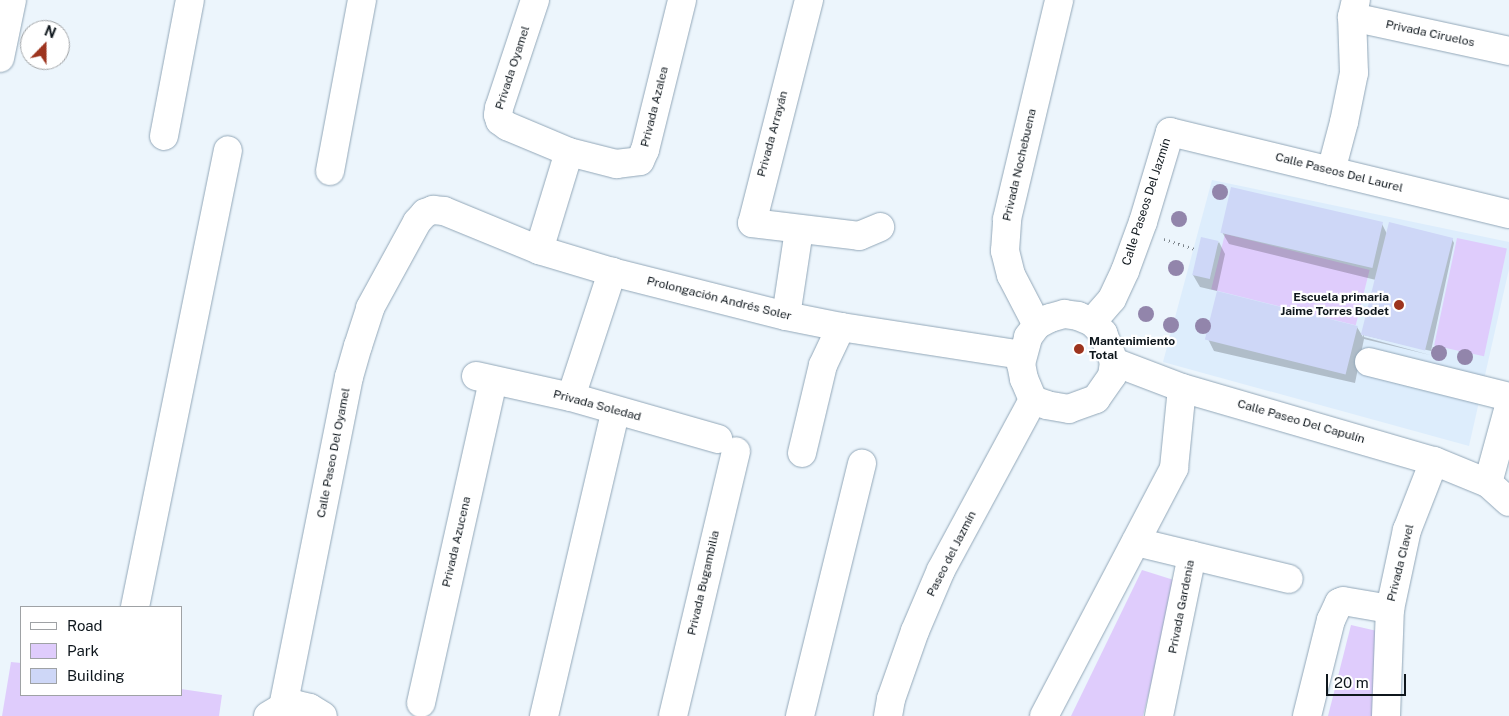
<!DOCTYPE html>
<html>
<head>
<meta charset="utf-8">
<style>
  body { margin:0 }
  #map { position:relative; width:1509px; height:716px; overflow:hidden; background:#ecf5fc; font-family:"Public Sans",sans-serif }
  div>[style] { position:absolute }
  .built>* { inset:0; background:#ddedfc }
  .green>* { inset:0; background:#dfccfc; transform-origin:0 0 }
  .shadow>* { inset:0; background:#0003 }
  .building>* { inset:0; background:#ced7f7; transform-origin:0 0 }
  .path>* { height:3px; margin-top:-1.5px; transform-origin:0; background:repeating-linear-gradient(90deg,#7d858c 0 1px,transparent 0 5px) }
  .roads { filter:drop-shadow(0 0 1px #92a7b8) drop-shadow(0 0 1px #92a7b8) }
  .minor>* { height:28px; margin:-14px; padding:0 14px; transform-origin:14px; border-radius:14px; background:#fff }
  .trees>* { width:16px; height:16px; margin:-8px; border-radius:50%; background:#9285ab }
  .dots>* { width:14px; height:14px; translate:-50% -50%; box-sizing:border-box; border:2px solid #fff; border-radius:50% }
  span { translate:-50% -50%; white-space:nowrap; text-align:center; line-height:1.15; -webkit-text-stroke:4.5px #fff; paint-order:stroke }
  .street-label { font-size:12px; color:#0f171d }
  .poi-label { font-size:12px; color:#0f171d; font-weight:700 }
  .right { translate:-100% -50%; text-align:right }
  .left { translate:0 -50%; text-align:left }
  .legend { position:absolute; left:20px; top:606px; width:162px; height:90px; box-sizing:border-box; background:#fff; border:1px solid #9fa2a5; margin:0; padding:6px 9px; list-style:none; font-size:15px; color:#0f171d }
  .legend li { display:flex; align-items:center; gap:10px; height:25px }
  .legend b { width:25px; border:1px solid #9fa2a5 }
  .north { position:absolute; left:20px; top:20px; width:50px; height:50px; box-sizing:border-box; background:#fff; border:1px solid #9fa2a5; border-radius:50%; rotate:22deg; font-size:14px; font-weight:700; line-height:20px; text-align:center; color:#0f171d }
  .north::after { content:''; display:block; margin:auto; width:18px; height:22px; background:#9d341e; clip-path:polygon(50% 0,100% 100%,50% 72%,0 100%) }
  .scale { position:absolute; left:1326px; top:674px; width:80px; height:22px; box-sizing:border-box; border:2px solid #0f171d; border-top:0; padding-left:6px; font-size:15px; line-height:18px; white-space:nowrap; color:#0f171d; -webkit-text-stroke:4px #fff; paint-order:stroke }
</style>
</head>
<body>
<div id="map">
  <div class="built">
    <div style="clip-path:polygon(1212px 180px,1509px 242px,1509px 269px,1469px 446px,1163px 362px)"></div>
  </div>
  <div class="green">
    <div style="left:1225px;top:234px;width:149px;height:57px;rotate:14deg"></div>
    <div style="left:1457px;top:238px;width:51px;height:110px;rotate:12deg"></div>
    <div style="clip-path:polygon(1142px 570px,1177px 581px,1143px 716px,1071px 716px)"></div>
    <div style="clip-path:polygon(1351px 625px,1377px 631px,1372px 716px,1328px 716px)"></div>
    <div style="clip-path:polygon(11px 662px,21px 663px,21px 695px,181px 695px,181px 689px,222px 695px,219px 716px,2px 716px)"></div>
  </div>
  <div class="shadow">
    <div style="clip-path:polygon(1382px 224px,1387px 234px,1452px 239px,1454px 243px,1431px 351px,1364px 335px,1364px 337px,1430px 355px,1364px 339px,1355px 383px,1214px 351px,1208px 339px,1357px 327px,1363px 337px,1376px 280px,1229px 244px,1222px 232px)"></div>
    <div style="clip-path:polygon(1219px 242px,1225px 254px,1217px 291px,1200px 287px,1193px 275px)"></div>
  </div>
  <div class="building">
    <div style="left:1231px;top:187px;width:156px;height:47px;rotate:13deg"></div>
    <div style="left:1389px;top:222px;width:66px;height:116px;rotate:14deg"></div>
    <div style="left:1201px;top:237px;width:18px;height:39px;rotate:13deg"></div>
    <div style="left:1217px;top:291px;width:145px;height:50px;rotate:14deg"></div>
  </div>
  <div class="path">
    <div style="left:1164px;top:239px;width:32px;rotate:18deg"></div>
  </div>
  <div class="roads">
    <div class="minor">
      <div style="left:535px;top:0;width:114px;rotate:108.4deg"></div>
      <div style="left:499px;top:108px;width:7px;rotate:98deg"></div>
      <div style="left:498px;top:115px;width:6px;rotate:72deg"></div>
      <div style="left:500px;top:121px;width:9px;rotate:36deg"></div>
      <div style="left:507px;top:126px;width:67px;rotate:22.8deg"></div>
      <div style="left:569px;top:152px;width:49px;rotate:14.3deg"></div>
      <div style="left:616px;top:164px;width:24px;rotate:-7deg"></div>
      <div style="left:640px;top:161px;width:12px;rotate:-66deg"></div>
      <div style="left:645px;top:150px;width:154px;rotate:-76.1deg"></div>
      <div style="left:809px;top:0;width:230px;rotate:104.3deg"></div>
      <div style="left:752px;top:223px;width:108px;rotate:6.9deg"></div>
      <div style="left:859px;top:236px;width:23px;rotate:-23deg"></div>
      <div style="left:1352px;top:17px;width:161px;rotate:12.2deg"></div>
      <div style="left:0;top:58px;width:59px;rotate:-78.3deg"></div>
      <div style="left:164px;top:136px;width:138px;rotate:-79.2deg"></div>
      <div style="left:330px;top:171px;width:174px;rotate:-79.4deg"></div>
      <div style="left:1331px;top:171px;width:51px;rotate:-75.1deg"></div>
      <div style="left:1344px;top:122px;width:50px;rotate:-78.5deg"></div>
      <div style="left:1354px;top:73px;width:56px;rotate:-92deg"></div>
      <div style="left:1352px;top:17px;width:17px;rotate:-77deg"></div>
      <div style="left:539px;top:250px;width:102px;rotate:-73deg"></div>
      <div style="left:1064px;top:314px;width:14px;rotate:8deg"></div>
      <div style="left:1078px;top:316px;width:15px;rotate:23deg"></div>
      <div style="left:1092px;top:322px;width:16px;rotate:45deg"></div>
      <div style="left:1103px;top:333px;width:31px;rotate:69deg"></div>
      <div style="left:1114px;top:362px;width:14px;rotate:98deg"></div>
      <div style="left:1112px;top:376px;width:28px;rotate:125deg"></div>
      <div style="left:1096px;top:399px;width:29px;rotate:160deg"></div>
      <div style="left:1069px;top:409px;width:22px;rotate:-170deg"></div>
      <div style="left:1047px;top:405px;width:15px;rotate:-160deg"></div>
      <div style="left:1033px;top:400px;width:23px;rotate:-113deg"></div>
      <div style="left:1024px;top:379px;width:15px;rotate:-101deg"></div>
      <div style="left:1021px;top:364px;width:28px;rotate:-75deg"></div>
      <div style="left:1028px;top:337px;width:15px;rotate:-53deg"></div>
      <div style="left:1037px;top:325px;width:15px;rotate:-28deg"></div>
      <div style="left:1050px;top:318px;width:15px;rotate:-16deg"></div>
      <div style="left:786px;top:316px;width:87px;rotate:-81.4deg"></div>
      <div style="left:1092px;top:322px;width:30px;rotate:-49deg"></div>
      <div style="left:1112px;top:299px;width:31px;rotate:-65deg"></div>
      <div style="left:1125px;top:271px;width:52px;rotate:-69.8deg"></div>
      <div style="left:1143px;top:222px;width:94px;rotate:-73.3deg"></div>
      <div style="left:1170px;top:132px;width:349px;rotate:13.6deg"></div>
      <div style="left:1037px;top:325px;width:56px;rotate:-117.5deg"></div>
      <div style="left:1011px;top:275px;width:25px;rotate:-104deg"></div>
      <div style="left:1005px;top:251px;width:32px;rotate:-86deg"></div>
      <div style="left:1007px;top:219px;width:225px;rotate:-76.6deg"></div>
      <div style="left:1114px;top:362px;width:73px;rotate:20.9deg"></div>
      <div style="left:1182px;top:388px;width:262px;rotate:16.2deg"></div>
      <div style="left:1434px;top:461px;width:58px;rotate:22.2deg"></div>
      <div style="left:1488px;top:483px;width:28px;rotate:42deg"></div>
      <div style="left:1369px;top:362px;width:144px;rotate:14deg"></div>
      <div style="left:476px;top:376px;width:97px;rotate:12.5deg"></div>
      <div style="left:571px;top:397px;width:153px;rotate:15.9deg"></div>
      <div style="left:571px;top:397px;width:132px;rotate:-71.8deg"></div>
      <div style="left:802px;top:453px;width:90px;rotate:-76.6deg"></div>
      <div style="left:823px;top:365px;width:42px;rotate:-64.7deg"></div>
      <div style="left:1488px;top:483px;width:80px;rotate:-74.7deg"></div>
      <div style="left:1136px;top:542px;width:157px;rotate:13.6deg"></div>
      <div style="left:135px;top:607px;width:466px;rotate:-78.5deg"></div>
      <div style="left:421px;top:703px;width:329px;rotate:-77.4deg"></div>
      <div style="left:283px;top:707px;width:337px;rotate:-78.7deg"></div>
      <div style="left:349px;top:377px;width:32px;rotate:-74deg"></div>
      <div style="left:358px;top:346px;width:40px;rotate:-72deg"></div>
      <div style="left:370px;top:308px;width:98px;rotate:-61.3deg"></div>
      <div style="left:417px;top:222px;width:12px;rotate:-48deg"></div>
      <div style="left:425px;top:213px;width:9px;rotate:-21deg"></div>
      <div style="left:433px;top:210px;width:11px;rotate:5deg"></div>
      <div style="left:444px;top:211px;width:103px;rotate:22.3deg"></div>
      <div style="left:539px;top:250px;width:76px;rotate:16.8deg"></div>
      <div style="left:612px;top:272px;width:179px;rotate:14.2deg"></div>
      <div style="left:786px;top:316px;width:56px;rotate:11.3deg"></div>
      <div style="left:841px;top:327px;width:183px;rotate:8.8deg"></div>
      <div style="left:268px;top:716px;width:17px;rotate:-31deg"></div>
      <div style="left:283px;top:707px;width:14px;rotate:-8deg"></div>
      <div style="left:297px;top:705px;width:13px;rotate:13deg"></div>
      <div style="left:310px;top:708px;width:15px;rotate:32deg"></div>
      <div style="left:544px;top:716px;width:314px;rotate:-76.8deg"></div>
      <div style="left:673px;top:716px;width:272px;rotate:-76.6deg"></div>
      <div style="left:800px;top:716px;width:260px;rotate:-76.2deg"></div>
      <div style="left:888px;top:716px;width:17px;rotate:-80deg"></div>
      <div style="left:891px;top:699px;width:72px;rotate:-70.6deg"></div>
      <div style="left:915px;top:631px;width:66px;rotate:-66.9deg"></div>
      <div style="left:941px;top:570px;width:193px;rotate:-61.6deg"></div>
      <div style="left:1044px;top:716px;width:280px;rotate:-62.3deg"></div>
      <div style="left:1174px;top:468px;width:80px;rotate:-84.3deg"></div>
      <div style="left:1159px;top:716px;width:164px;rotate:-78.4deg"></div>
      <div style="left:1307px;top:716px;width:99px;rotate:-76deg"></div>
      <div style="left:1331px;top:620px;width:19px;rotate:-65deg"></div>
      <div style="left:1339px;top:603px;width:4px;rotate:-27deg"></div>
      <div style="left:1343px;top:601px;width:48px;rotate:9.7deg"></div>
      <div style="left:1386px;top:716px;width:107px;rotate:-87.9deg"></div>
      <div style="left:1390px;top:609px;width:81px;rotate:-77.9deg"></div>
      <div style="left:1407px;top:530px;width:74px;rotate:-68.6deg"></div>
    </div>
  </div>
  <div class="trees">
    <div style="left:1220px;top:192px"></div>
    <div style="left:1179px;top:219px"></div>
    <div style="left:1176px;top:268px"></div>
    <div style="left:1146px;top:314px"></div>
    <div style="left:1171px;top:325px"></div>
    <div style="left:1203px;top:326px"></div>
    <div style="left:1439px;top:353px"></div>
    <div style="left:1465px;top:357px"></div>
  </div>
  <div class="dots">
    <div style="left:1399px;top:305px;background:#9d341e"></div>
    <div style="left:1079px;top:349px;background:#9d341e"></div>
  </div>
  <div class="street-label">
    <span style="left:1430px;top:34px;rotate:12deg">Privada Ciruelos</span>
    <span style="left:513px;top:68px;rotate:-72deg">Privada Oyamel</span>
    <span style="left:655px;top:107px;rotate:-76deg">Privada Azalea</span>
    <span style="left:773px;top:134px;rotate:-75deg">Privada Arrayán</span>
    <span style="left:1020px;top:165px;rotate:-77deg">Privada Nochebuena</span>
    <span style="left:1339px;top:173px;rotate:14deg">Calle Paseos Del Laurel</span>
    <span style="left:1147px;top:202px;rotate:-72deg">Calle Paseos Del Jazmín</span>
    <span style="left:719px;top:299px;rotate:14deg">Prolongación Andrés Soler</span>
    <span style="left:597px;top:406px;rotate:15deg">Privada Soledad</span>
    <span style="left:1301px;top:422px;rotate:16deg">Calle Paseo Del Capulín</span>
    <span style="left:334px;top:453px;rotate:-79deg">Calle Paseo Del Oyamel</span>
    <span style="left:457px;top:542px;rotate:-77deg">Privada Azucena</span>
    <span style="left:952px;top:554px;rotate:-63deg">Paseo del Jazmín</span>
    <span style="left:1401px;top:563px;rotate:-76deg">Privada Clavel</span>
    <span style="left:704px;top:583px;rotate:-77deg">Privada Bugambilia</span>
    <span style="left:1182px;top:607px;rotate:-79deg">Privada Gardenia</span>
  </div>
  <div class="poi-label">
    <span class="right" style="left:1389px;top:305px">Escuela primaria<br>Jaime Torres Bodet</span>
    <span class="left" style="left:1089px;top:349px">Mantenimiento<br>Total</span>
  </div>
  <ul class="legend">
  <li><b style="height:6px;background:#fff"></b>Road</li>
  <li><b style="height:14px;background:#dfccfc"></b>Park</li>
  <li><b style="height:14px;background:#ced7f7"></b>Building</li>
  </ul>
  <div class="north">N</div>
  <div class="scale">20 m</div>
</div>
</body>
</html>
